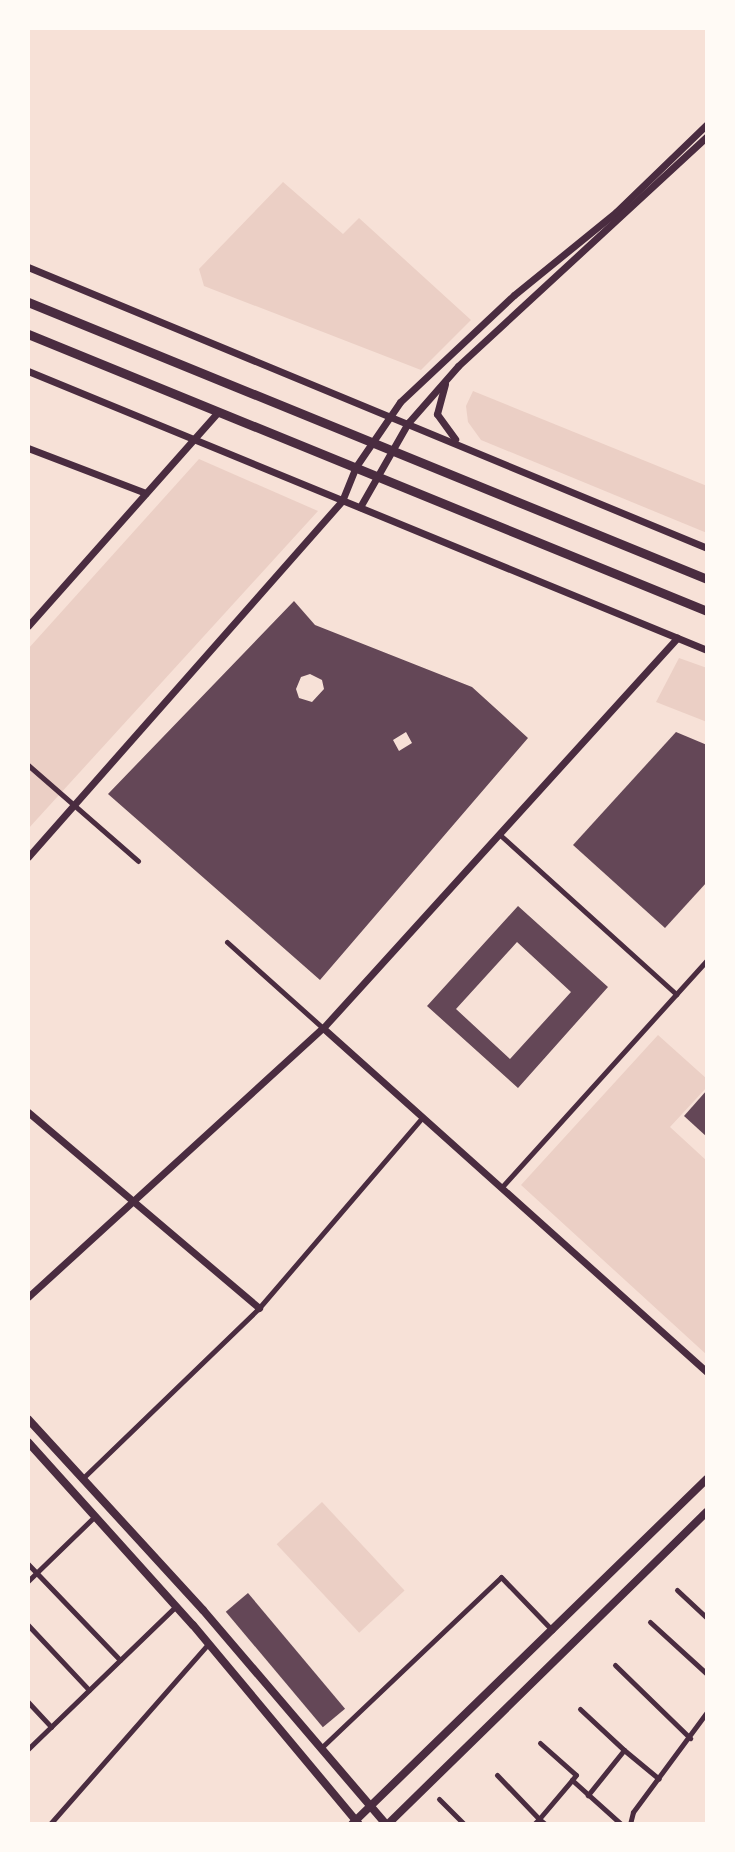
<!DOCTYPE html>
<html>
<head>
<meta charset="utf-8">
<style>
  body { margin:0 }
  #map { position:relative; width:735px; height:1852px; overflow:hidden; background:#f7e1d7; font-family:"Varela Round",sans-serif }
  div>[style] { position:absolute }
  .green>* { inset:0; background:#ebcfc5; transform-origin:0 0 }
  .building>* { inset:0; background:#644757; transform-origin:0 0 }
  .minor>* { height:5px; margin:-2.5px; padding:0 2.5px; transform-origin:2.5px; border-radius:2.5px; background:#4a2c40 }
  .tertiary>* { height:7px; margin:-3.5px; padding:0 3.5px; transform-origin:3.5px; border-radius:3.5px; background:#4a2c40 }
  .secondary>* { height:7px; margin:-3.5px; padding:0 3.5px; transform-origin:3.5px; border-radius:3.5px; background:#4a2c40 }
  .primary>* { height:8px; margin:-4px; padding:0 4px; transform-origin:4px; border-radius:4px; background:#4a2c40 }
  .trunk>* { height:9px; margin:-4.5px; padding:0 4.5px; transform-origin:4.5px; border-radius:4.5px; background:#4a2c40 }
  span { translate:-50% -50%; white-space:nowrap; text-align:center; line-height:1.15; -webkit-text-stroke:7px #fffaf5; paint-order:stroke }
  .frame { position:absolute; inset:0; border:30px solid #fffaf5; pointer-events:none }
</style>
</head>
<body>
<div id="map">
  <div class="green">
    <div style="clip-path:polygon(283px 182px,343px 234px,359px 218px,471px 320px,421px 370px,204px 286px,199px 269px)"></div>
    <div style="clip-path:polygon(473px 391px,707px 486px,707px 533px,481px 440px,468px 422px,466px 406px)"></div>
    <div style="clip-path:polygon(199px 459px,318px 511px,28px 829px,28px 649px)"></div>
    <div style="clip-path:polygon(679px 658px,707px 668px,707px 722px,656px 702px)"></div>
    <div style="clip-path:polygon(658px 1035px,707px 1079px,707px 1087px,670px 1127px,707px 1161px,707px 1355px,521px 1185px)"></div>
    <div style="left:322px;top:1502px;width:121px;height:62px;rotate:47deg"></div>
  </div>
  <div class="building">
    <div style="clip-path:polygon(evenodd,294px 601px,315px 625px,472px 687px,528px 738px,320px 980px,108px 794px,294px 601px,310px 674px,322px 680px,324px 689px,312px 702px,299px 698px,296px 689px,301px 677px,310px 674px,294px 601px,406px 732px,412px 743px,399px 751px,393px 740px,406px 732px)"></div>
    <div style="clip-path:polygon(676px 732px,707px 745px,707px 882px,665px 928px,573px 845px)"></div>
    <div style="clip-path:polygon(evenodd,518px 906px,608px 987px,518px 1088px,427px 1006px,518px 906px,517px 942px,571px 992px,510px 1059px,456px 1009px,517px 942px)"></div>
    <div style="clip-path:polygon(707px 1090px,707px 1137px,684px 1116px)"></div>
    <div style="left:248px;top:1593px;width:151px;height:29px;rotate:50deg"></div>
  </div>
  <div class="minor">
    <div style="left:28px;top:765px;width:146px;rotate:41.1deg"></div>
    <div style="left:499px;top:834px;width:239px;rotate:42.1deg"></div>
    <div style="left:227px;top:942px;width:129px;rotate:41.9deg"></div>
    <div style="left:501px;top:1188px;width:307px;rotate:-47.9deg"></div>
    <div style="left:83px;top:1478px;width:245px;rotate:-44deg"></div>
    <div style="left:259px;top:1308px;width:250px;rotate:-49.4deg"></div>
    <div style="left:28px;top:1564px;width:133px;rotate:46.2deg"></div>
    <div style="left:28px;top:1581px;width:93px;rotate:-44.1deg"></div>
    <div style="left:677px;top:1590px;width:41px;rotate:43deg"></div>
    <div style="left:650px;top:1622px;width:77px;rotate:42.4deg"></div>
    <div style="left:28px;top:1625px;width:89px;rotate:46.8deg"></div>
    <div style="left:615px;top:1665px;width:105px;rotate:44.2deg"></div>
    <div style="left:28px;top:1702px;width:34px;rotate:47deg"></div>
    <div style="left:580px;top:1709px;width:60px;rotate:43deg"></div>
    <div style="left:624px;top:1750px;width:58px;rotate:128.7deg"></div>
    <div style="left:540px;top:1743px;width:48px;rotate:41.6deg"></div>
    <div style="left:576px;top:1775px;width:6px;rotate:129deg"></div>
    <div style="left:321px;top:1748px;width:248px;rotate:-43.5deg"></div>
    <div style="left:501px;top:1577px;width:74px;rotate:46.1deg"></div>
    <div style="left:28px;top:1749px;width:206px;rotate:-44deg"></div>
    <div style="left:624px;top:1750px;width:45px;rotate:39.6deg"></div>
    <div style="left:497px;top:1775px;width:61px;rotate:46.3deg"></div>
    <div style="left:539px;top:1819px;width:7px;rotate:135deg"></div>
    <div style="left:439px;top:1799px;width:35px;rotate:45deg"></div>
    <div style="left:50px;top:1824px;width:240px;rotate:-48.7deg"></div>
    <div style="left:545px;top:1824px;width:8px;rotate:-140deg"></div>
    <div style="left:539px;top:1819px;width:51px;rotate:-49.8deg"></div>
    <div style="left:572px;top:1780px;width:66px;rotate:41.9deg"></div>
    <div style="left:630px;top:1824px;width:12px;rotate:-76deg"></div>
    <div style="left:633px;top:1812px;width:124px;rotate:-53.5deg"></div>
  </div>
  <div class="tertiary">
    <div style="left:28px;top:448px;width:126px;rotate:20.9deg"></div>
    <div style="left:28px;top:626px;width:286px;rotate:-48.4deg"></div>
    <div style="left:28px;top:857px;width:475px;rotate:-48.6deg"></div>
    <div style="left:28px;top:1112px;width:303px;rotate:40.3deg"></div>
    <div style="left:28px;top:1297px;width:399px;rotate:-42.4deg"></div>
    <div style="left:323px;top:1028px;width:527px;rotate:-47.77deg"></div>
  </div>
  <div class="secondary">
    <div style="left:28px;top:267px;width:735px;rotate:22.48deg"></div>
    <div style="left:28px;top:371px;width:734px;rotate:22.34deg"></div>
    <div style="left:445px;top:384px;width:31px;rotate:105deg"></div>
    <div style="left:437px;top:414px;width:31px;rotate:54deg"></div>
    <div style="left:342px;top:501px;width:35px;rotate:-68deg"></div>
    <div style="left:355px;top:468px;width:80px;rotate:-55.7deg"></div>
    <div style="left:400px;top:402px;width:156px;rotate:-43.2deg"></div>
    <div style="left:514px;top:295px;width:132px;rotate:-39.1deg"></div>
    <div style="left:616px;top:212px;width:127px;rotate:-44deg"></div>
    <div style="left:360px;top:507px;width:97px;rotate:-60.3deg"></div>
    <div style="left:408px;top:423px;width:76px;rotate:-48.7deg"></div>
    <div style="left:458px;top:366px;width:339px;rotate:-42.7deg"></div>
    <div style="left:323px;top:1028px;width:516px;rotate:41.86deg"></div>
  </div>
  <div class="primary">
    <div style="left:28px;top:1419px;width:259px;rotate:47.5deg"></div>
    <div style="left:203px;top:1610px;width:282px;rotate:49.5deg"></div>
    <div style="left:28px;top:1442px;width:246px;rotate:48deg"></div>
    <div style="left:193px;top:1625px;width:259px;rotate:50.2deg"></div>
    <div style="left:352px;top:1824px;width:495px;rotate:-44.2deg"></div>
    <div style="left:388px;top:1824px;width:446px;rotate:-44.4deg"></div>
  </div>
  <div class="trunk">
    <div style="left:28px;top:302px;width:733px;rotate:22.19deg"></div>
    <div style="left:28px;top:334px;width:733px;rotate:22.19deg"></div>
  </div>
  <div class="frame"></div>
</div>
</body>
</html>
